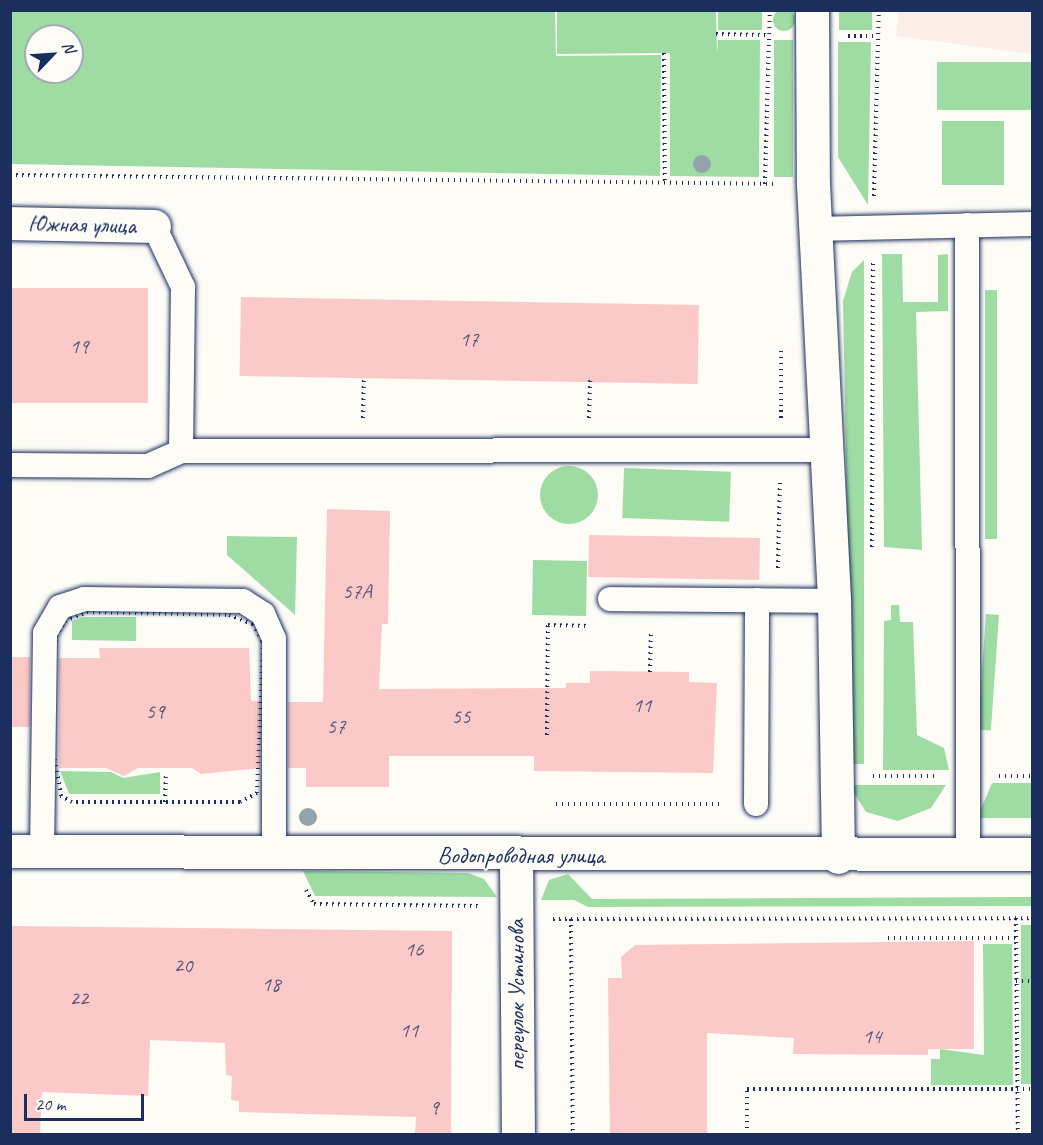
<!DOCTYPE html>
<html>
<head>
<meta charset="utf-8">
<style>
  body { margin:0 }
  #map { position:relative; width:1043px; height:1145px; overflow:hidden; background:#fdfcf7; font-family:Caveat,sans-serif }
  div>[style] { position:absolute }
  .built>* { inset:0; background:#fcede9 }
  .green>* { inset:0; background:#9fdca3; transform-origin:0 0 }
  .round { border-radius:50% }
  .building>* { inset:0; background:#fac9c8; transform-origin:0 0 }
  .path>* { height:4px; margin-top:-2px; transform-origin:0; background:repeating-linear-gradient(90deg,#1b2f5e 0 1.5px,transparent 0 6px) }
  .roads { filter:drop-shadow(0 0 2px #1b2f5e) drop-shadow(0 0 2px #1b2f5e) }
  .service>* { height:24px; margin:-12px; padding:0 12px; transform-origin:12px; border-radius:12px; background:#fdfcf7 }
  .minor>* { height:33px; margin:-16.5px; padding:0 16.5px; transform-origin:16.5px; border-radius:16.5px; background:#fdfcf7 }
  .trees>* { width:18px; height:18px; margin:-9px; border-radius:50%; background:#93a3ac }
  span { translate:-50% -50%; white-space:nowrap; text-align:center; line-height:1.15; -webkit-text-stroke:4.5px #fdfcf7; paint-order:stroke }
  .number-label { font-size:21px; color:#535678 }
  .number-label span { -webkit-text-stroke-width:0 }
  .street-label { font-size:24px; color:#1b2f5e }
  .frame { position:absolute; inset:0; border:12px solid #1b2f5e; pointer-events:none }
  .north { position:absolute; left:24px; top:24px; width:60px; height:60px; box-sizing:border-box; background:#fdfcf7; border:2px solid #a3aaba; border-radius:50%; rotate:65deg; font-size:16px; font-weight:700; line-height:24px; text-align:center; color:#1b2f5e }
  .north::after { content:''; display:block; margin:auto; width:21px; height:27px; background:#1b2f5e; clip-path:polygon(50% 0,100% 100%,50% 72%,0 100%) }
  .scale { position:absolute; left:24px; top:1094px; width:120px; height:27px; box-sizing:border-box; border:3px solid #1b2f5e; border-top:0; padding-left:8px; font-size:18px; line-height:21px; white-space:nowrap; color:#1b2f5e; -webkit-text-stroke:4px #fdfcf7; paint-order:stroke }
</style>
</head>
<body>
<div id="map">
  <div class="built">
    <div style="clip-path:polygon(899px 11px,1032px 11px,1032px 54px,896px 36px)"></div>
  </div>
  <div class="green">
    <div class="round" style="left:773px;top:9px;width:22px;height:22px"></div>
    <div style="clip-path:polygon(evenodd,10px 11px,555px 11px,556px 56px,661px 55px,660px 176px,11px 164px,10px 11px,36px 36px,72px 36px,72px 72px,36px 72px,36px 36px)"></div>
    <div style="clip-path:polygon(557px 11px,716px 11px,717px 53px,718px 40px,760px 40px,759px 177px,670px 176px,670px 53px,557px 54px)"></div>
    <div style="left:718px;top:11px;width:44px;height:19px"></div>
    <div style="left:839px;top:11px;width:33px;height:19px"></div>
    <div style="left:774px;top:40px;width:19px;height:137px"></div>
    <div style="clip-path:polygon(838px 42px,871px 42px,868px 205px,838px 157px)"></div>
    <div style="left:937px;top:62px;width:95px;height:48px"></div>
    <div style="left:942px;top:121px;width:62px;height:64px"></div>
    <div style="clip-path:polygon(882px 254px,902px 254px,903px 302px,938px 302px,938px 255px,948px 254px,948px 311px,916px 312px,922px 550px,884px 547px)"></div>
    <div style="clip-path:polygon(864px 260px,864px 764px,852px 764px,843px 301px,852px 272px)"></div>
    <div style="left:985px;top:290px;width:12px;height:249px"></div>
    <div class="round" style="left:540px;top:466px;width:58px;height:58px"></div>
    <div style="left:624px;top:468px;width:107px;height:50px;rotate:2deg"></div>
    <div style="clip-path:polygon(227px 536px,297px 537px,295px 615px,227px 555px)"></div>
    <div style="left:533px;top:560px;width:54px;height:55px;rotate:1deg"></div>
    <div style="clip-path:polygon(891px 605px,899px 605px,900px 622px,913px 622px,917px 735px,944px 748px,949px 770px,883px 770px,884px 621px,891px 620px)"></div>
    <div style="left:986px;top:614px;width:13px;height:116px;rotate:4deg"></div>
    <div style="clip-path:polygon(83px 617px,136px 617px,136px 641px,72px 640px,72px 621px)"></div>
    <div style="clip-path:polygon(60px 771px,111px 772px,123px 778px,160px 772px,160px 794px,69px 794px)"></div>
    <div style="clip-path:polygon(992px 783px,1032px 783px,1032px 818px,977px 818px)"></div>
    <div style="clip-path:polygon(849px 785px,946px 785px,931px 808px,898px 821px,866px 812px)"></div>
    <div style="clip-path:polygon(303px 871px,468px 873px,484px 879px,497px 897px,315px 896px)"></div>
    <div style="clip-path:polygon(568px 874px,592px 899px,1032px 897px,1032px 906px,588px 907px,574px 900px,541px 900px,549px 880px)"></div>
    <div style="left:1021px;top:925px;width:11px;height:159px"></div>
    <div style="clip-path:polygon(983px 944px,1012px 944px,1013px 1085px,931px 1085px,931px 1059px,940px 1059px,940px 1049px,984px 1055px)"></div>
  </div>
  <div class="building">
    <div style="left:10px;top:288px;width:138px;height:115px"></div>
    <div style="left:241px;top:297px;width:458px;height:79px;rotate:1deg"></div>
    <div style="clip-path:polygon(327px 509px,390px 511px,388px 624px,382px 624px,379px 689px,566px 688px,566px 683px,590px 683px,590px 671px,689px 672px,689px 682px,717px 683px,713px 773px,534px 771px,534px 756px,389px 756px,389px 787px,306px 787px,306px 768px,288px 768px,288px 702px,323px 702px)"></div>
    <div style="left:589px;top:535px;width:171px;height:42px;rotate:1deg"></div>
    <div style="clip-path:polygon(99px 648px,249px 648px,251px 701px,260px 701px,260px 768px,201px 774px,192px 768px,138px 768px,124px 776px,106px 768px,59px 768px,59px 658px,100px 658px)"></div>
    <div style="left:10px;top:657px;width:20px;height:70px"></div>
    <div style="clip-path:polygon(12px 926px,452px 931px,451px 1134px,415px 1134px,416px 1117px,239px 1112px,239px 1101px,231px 1100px,232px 1076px,226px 1075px,225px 1043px,150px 1040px,148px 1096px,42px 1092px,40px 1134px,10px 1134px)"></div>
    <div style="clip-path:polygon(974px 941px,974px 1049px,928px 1049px,928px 1055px,793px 1054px,794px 1038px,707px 1033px,707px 1134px,610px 1134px,608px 978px,622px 978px,621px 957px,635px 945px)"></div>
  </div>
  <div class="path">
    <div style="left:716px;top:34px;width:53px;rotate:1.1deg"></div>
    <div style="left:848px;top:36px;width:30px"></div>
    <div style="left:664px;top:53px;width:130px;rotate:89.6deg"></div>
    <div style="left:10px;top:175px;width:767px;rotate:0.67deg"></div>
    <div style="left:765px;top:184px;width:174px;rotate:-88.4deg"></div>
    <div style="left:874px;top:196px;width:186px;rotate:-88.5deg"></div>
    <div style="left:363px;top:418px;width:41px;rotate:-88.6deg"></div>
    <div style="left:589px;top:418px;width:38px;rotate:-88deg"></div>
    <div style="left:781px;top:418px;width:70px;rotate:-90deg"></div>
    <div style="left:872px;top:547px;width:287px;rotate:-89.8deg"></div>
    <div style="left:778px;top:568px;width:85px;rotate:-88.7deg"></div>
    <div style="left:87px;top:612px;width:142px;rotate:1.2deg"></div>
    <div style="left:229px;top:615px;width:26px;rotate:21deg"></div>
    <div style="left:253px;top:624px;width:21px;rotate:61deg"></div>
    <div style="left:263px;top:642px;width:151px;rotate:92.3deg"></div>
    <div style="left:257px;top:793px;width:19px;rotate:152deg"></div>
    <div style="left:240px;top:802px;width:168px;rotate:180deg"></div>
    <div style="left:72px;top:802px;width:13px;rotate:-151deg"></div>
    <div style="left:61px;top:796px;width:78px;rotate:-99.6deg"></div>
    <div style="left:48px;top:719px;width:83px;rotate:-84.5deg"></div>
    <div style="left:56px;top:636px;width:17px;rotate:-59deg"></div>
    <div style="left:65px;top:621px;width:24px;rotate:-22deg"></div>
    <div style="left:650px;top:672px;width:41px;rotate:-88.6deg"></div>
    <div style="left:547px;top:735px;width:110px;rotate:-89.5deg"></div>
    <div style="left:548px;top:625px;width:42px;rotate:1.4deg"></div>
    <div style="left:873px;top:776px;width:62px"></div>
    <div style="left:999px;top:776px;width:33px"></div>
    <div style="left:165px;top:802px;width:29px;rotate:-88deg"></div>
    <div style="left:556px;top:804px;width:167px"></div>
    <div style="left:306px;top:890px;width:16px;rotate:60deg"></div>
    <div style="left:314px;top:904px;width:165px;rotate:0.7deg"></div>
    <div style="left:1016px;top:918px;width:216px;rotate:89.5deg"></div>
    <div style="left:553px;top:919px;width:479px;rotate:-0.1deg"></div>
    <div style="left:571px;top:919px;width:215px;rotate:89.5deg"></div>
    <div style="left:888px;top:938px;width:127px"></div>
    <div style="left:1016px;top:981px;width:16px"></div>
    <div style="left:747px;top:1134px;width:45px;rotate:-90deg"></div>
    <div style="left:747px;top:1089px;width:285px"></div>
  </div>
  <div class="roads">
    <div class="service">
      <div style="left:967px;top:225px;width:630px;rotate:89.91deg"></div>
      <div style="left:154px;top:226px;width:68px;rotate:64.6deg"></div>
      <div style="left:183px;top:287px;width:164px;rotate:90.7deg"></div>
      <div style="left:815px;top:229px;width:217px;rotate:-1.3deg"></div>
      <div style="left:10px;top:465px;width:138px;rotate:0.4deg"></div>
      <div style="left:148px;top:466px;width:36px;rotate:-24deg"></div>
      <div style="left:181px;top:451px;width:645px;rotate:-0.09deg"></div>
      <div style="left:610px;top:599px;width:224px;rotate:0.5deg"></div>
      <div style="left:756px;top:804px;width:204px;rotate:-89.7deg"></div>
      <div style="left:42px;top:851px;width:218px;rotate:-89.2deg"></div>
      <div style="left:45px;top:633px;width:30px;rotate:-60deg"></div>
      <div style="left:60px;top:607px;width:25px;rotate:-18deg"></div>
      <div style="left:84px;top:599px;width:159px;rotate:0.7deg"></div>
      <div style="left:243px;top:601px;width:24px;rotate:33deg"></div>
      <div style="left:263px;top:614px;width:27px;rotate:66deg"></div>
      <div style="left:274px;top:639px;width:217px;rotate:90deg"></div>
    </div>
    <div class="minor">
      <div style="left:812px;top:10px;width:174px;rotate:89.7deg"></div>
      <div style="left:813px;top:184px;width:418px;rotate:87.1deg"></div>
      <div style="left:834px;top:601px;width:256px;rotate:89.1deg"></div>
      <div style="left:10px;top:223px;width:144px;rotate:1.2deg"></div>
      <div style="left:10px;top:851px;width:1022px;rotate:0.17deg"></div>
      <div style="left:516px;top:856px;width:278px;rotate:89.6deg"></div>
    </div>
  </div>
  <div class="trees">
    <div style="left:702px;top:164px"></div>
    <div style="left:308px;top:817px"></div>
  </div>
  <div class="number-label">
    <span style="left:469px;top:339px">17</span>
    <span style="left:79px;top:346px">19</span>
    <span style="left:357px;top:591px">57А</span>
    <span style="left:642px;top:705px">11</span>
    <span style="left:155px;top:711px">59</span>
    <span style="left:461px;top:716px">55</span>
    <span style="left:336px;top:726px">57</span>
    <span style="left:414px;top:949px">16</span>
    <span style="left:183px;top:965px">20</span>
    <span style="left:271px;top:984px">18</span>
    <span style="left:79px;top:998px">22</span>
    <span style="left:409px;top:1030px">11</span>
    <span style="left:872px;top:1036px">14</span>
    <span style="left:434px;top:1107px">9</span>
  </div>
  <div class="street-label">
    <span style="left:82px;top:225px;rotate:1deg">Южная улица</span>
    <span style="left:521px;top:856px">Водопроводная улица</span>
    <span style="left:517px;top:995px;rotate:-90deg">переулок Устинова</span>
  </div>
  <div class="frame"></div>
  <div class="north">N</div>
  <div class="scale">20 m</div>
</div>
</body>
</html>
